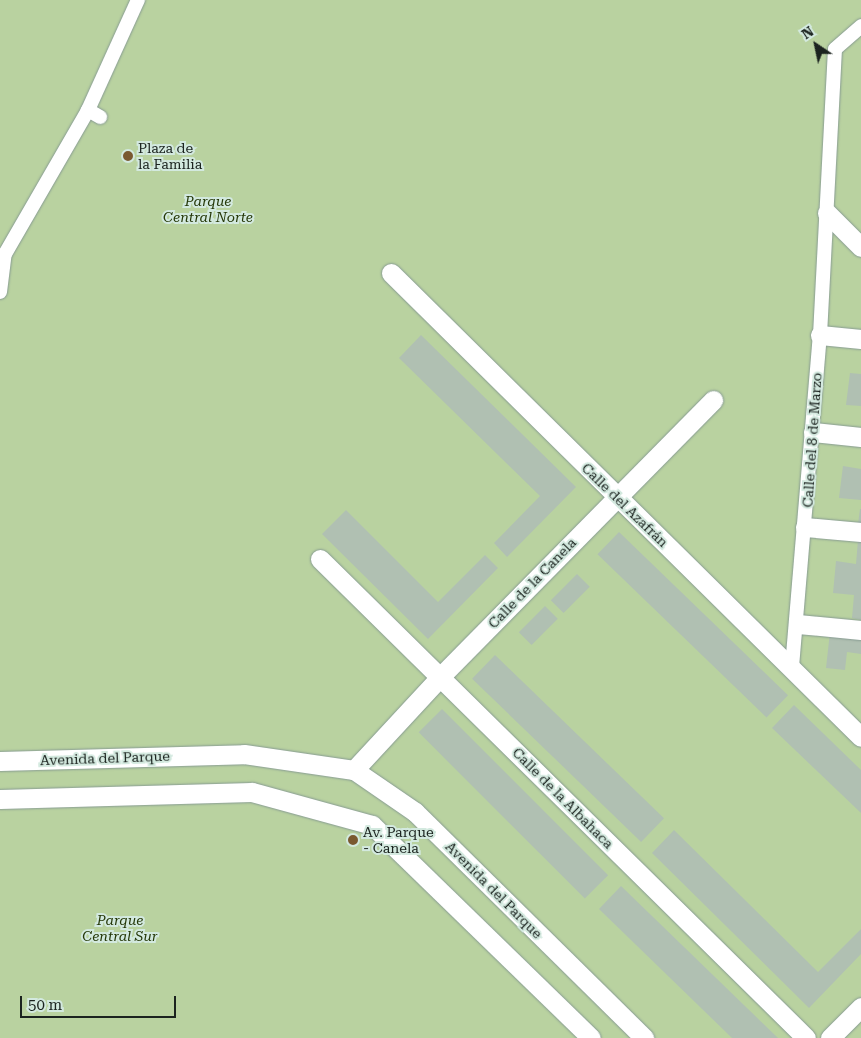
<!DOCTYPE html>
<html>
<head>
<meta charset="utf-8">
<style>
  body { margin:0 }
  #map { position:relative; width:861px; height:1038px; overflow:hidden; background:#d3e9df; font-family:"Roboto Serif",serif }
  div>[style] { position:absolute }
  .green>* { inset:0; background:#b9d2a0; transform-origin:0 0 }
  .building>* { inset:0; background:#b0c0b2; transform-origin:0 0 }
  .roads { filter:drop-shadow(0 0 1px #879b92) drop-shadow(0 0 1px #879b92) }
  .pedestrian>* { height:14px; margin:-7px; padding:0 7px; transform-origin:7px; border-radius:7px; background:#fff }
  .minor>* { height:19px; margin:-9.5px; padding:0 9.5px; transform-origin:9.5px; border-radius:9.5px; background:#fff }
  .dots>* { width:14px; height:14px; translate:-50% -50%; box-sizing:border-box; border:2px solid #d3e9df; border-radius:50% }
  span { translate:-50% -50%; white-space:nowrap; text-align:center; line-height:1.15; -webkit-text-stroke:4px #d3e9df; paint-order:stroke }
  .poi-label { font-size:14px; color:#1b231f }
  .left { translate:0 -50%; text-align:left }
  .park-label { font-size:14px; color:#243707; font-style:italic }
  .street-label { font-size:14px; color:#1b231f }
  .north { position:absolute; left:791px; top:20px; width:50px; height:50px; -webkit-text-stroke:4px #d3e9df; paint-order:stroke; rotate:326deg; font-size:14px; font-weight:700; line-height:20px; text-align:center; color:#1b231f }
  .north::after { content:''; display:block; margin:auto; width:18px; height:22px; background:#1b231f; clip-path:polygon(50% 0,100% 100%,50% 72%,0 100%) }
  .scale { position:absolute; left:20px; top:996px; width:156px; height:22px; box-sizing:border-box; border:2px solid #1b231f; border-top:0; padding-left:6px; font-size:15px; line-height:18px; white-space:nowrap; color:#1b231f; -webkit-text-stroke:4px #d3e9df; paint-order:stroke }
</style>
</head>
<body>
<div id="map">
  <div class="green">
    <div style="left:0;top:0;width:861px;height:1038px"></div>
  </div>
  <div class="building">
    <div style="clip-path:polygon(421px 335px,576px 487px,507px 557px,494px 543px,540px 496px,399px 358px)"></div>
    <div style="clip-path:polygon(850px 373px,861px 374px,861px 406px,846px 405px)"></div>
    <div style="clip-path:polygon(843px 466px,861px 469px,861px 500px,839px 498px)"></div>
    <div style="clip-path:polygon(860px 509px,861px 509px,861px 524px,858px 524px)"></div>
    <div style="clip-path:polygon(346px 510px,438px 602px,485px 555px,498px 568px,428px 639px,322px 534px)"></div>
    <div style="left:619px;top:532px;width:235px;height:31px;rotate:44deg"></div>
    <div style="clip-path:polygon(858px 540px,861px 541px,861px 620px,852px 618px,854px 595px,833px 593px,836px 561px,856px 564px)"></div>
    <div style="left:577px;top:574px;width:18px;height:37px;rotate:45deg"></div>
    <div style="left:545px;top:606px;width:18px;height:37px;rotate:45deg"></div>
    <div style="clip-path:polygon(830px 632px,861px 636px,861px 654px,847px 652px,845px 670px,826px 668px)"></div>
    <div style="left:495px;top:655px;width:235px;height:33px;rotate:44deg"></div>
    <div style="clip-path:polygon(794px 705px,861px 770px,861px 813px,772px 728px)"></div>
    <div style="left:442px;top:709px;width:235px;height:33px;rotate:45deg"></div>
    <div style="clip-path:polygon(674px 830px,818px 972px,861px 929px,861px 954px,809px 1008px,652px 853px)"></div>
    <div style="clip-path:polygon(621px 886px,778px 1038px,732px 1038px,599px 909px)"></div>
  </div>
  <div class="roads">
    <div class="pedestrian">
      <div style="left:88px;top:110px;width:14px;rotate:30deg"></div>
      <div style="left:0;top:292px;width:38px;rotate:-83deg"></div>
      <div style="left:5px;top:254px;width:166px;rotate:-60deg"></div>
      <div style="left:88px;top:110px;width:121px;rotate:-65.6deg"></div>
      <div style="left:792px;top:667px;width:333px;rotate:-85.2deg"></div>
      <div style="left:820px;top:335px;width:286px;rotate:-87deg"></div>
      <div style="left:835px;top:49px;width:35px;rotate:-41deg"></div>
    </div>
    <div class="minor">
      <div style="left:827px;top:213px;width:48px;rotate:45deg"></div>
      <div style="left:391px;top:273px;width:660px;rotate:44.63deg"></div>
      <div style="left:820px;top:335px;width:41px;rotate:5.6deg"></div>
      <div style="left:813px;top:432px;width:48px;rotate:5.9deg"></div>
      <div style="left:805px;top:527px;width:56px;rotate:5.1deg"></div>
      <div style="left:320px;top:559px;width:682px;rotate:44.58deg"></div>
      <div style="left:798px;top:624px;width:63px;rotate:5.4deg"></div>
      <div style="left:0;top:761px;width:244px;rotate:-1.6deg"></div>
      <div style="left:244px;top:754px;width:111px;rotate:8.3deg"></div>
      <div style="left:354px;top:770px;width:74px;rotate:34.5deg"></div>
      <div style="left:415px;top:812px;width:322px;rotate:44.6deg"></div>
      <div style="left:354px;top:770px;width:127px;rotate:-47.2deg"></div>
      <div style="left:440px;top:677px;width:389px;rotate:-45.4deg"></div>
      <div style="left:0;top:799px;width:252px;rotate:-1.6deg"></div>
      <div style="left:252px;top:792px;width:124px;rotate:15.4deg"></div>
      <div style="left:372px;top:825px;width:305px;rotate:44.2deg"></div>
      <div style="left:830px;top:1038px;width:44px;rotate:-45deg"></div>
    </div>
  </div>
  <div class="dots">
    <div style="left:128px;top:156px;background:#7a5930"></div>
    <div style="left:353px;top:840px;background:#7a5930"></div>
  </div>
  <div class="poi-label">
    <span class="left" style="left:138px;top:156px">Plaza de<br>la Familia</span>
    <span class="left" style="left:363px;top:840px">Av. Parque<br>- Canela</span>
  </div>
  <div class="park-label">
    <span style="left:208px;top:209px">Parque<br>Central Norte</span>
    <span style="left:120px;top:928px">Parque<br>Central Sur</span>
  </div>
  <div class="street-label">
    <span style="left:812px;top:440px;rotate:-86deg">Calle del 8 de Marzo</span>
    <span style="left:625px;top:505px;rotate:44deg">Calle del Azafrán</span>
    <span style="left:532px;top:583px;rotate:-46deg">Calle de la Canela</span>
    <span style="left:105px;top:758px;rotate:-2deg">Avenida del Parque</span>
    <span style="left:563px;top:798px;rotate:45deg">Calle de la Albahaca</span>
    <span style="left:494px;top:890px;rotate:45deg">Avenida del Parque</span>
  </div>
  <div class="north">N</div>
  <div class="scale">50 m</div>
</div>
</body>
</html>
